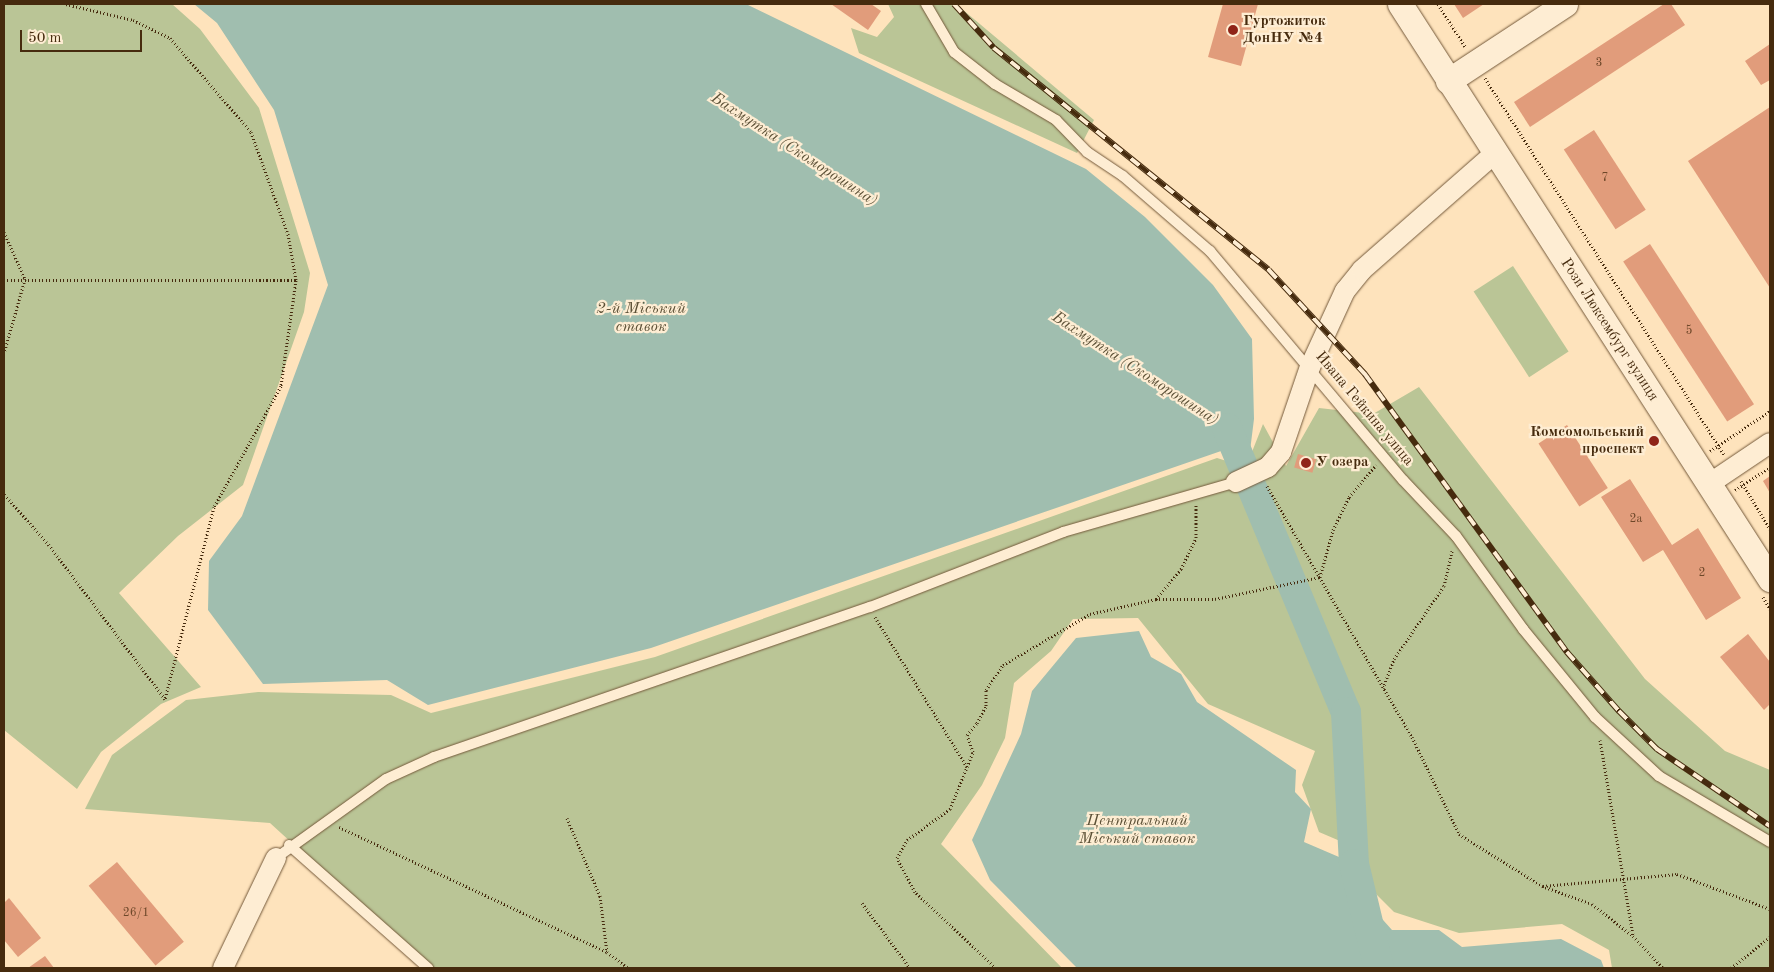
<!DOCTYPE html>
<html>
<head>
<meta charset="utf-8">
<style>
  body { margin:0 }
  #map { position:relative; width:1774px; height:972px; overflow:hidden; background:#fee3bc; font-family:"Old Standard TT",serif }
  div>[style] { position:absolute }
  .green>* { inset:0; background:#bac596; transform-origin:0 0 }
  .water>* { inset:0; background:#a0beaf }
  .river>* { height:30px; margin:-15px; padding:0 15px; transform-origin:15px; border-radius:15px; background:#a0beaf }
  .building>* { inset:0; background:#e19c7b; transform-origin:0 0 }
  .path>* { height:3px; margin-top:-1.5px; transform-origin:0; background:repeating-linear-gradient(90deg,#462b0e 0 1px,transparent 0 3.5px) }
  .roads { filter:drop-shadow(0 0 1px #74593a) drop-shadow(0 0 1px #74593a) }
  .service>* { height:10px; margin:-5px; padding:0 5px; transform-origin:5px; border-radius:5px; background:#feedd3 }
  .minor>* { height:20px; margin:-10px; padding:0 10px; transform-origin:10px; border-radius:10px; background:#feedd3 }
  .tertiary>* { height:25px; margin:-12.5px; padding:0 12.5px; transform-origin:12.5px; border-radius:12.5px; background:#feedd3 }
  .rail>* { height:5.5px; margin-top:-2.75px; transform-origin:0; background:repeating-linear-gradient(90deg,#feedd3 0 11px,#462b0e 0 22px); box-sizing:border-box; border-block:1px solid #462b0e }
  .dots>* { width:14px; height:14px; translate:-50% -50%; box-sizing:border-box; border:2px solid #feedd3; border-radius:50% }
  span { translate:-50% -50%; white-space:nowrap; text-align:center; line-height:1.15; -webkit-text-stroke:4.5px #feedd3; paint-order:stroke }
  .number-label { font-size:12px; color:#6d4729 }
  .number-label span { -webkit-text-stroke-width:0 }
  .poi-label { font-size:15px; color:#462b0e; font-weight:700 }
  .left { translate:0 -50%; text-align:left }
  .right { translate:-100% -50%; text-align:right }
  .street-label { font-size:15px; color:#462b0e }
  .water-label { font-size:16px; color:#5c5036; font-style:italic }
  .frame { position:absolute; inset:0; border:5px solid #462b0e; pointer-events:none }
  .scale { position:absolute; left:20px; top:30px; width:122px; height:22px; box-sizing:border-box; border:2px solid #462b0e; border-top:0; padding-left:6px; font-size:15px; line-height:18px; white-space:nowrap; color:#462b0e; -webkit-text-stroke:4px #feedd3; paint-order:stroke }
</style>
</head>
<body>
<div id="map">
  <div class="green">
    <div style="clip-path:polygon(4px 4px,172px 4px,200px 29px,259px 108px,310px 273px,304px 312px,243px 485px,178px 536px,119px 593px,201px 687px,161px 704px,101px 752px,77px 789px,4px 730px)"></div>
    <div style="clip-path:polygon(888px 4px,956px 4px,1094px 120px,1077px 153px,859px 53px,851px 28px,877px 37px,894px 17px)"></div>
    <div style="left:1513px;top:266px;width:102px;height:47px;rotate:57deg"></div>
    <div style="clip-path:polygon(1419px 387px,1645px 679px,1725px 751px,1770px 770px,1770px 968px,1612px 968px,1609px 950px,1562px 924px,1459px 933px,1394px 912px,1374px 892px,1361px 850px,1319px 832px,1302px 785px,1315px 751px,1208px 704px,1138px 618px,1073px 619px,1051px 651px,1014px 683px,1005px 738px,982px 785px,941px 844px,1062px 968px,429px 968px,270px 823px,85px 809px,112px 755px,186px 700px,258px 692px,391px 695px,431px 713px,655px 657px,1217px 458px,1246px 467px,1263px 424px,1286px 466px,1319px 408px,1373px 414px)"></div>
  </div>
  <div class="water">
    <div style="clip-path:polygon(194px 4px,746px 4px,1086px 169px,1145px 217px,1213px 285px,1252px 339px,1254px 419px,1249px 459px,1242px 464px,1224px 450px,651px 648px,428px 705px,387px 680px,263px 684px,208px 610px,209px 561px,242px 516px,328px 285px,274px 110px,217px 23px)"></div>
    <div style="clip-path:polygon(1139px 631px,1151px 657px,1181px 674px,1197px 702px,1296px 770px,1295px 792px,1311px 809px,1304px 842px,1360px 866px,1367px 902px,1392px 930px,1439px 930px,1462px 947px,1561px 939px,1601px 960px,1604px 968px,1077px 968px,990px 880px,972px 840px,1021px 734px,1032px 691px,1076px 638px)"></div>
  </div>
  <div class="river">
    <div style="left:1227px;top:428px;width:308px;rotate:67.3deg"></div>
    <div style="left:1346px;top:712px;width:152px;rotate:87deg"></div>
    <div style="left:1354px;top:864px;width:107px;rotate:76.5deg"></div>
  </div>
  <div class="building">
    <div style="clip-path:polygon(831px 4px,871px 4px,881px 11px,868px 30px)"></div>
    <div style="clip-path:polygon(1223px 4px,1258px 4px,1241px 66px,1208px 57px)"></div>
    <div style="clip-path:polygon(1454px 4px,1484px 4px,1463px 18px)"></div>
    <div style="clip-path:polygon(1664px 4px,1671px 4px,1685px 25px,1530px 127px,1514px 102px)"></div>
    <div style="clip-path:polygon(1770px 44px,1770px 80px,1761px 85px,1745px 61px)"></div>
    <div style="clip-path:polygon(1770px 107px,1770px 288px,1688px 161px)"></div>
    <div style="left:1594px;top:130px;width:95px;height:36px;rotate:57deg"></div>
    <div style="left:1650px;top:244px;width:191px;height:32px;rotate:57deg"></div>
    <div style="left:1567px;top:425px;width:75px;height:34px;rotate:57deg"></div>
    <div style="left:1298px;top:454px;width:19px;height:14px;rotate:16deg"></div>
    <div style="clip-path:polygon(1770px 476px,1770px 493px,1763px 481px)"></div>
    <div style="clip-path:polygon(1630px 479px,1672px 545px,1698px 528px,1741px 598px,1706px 620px,1663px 550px,1643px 562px,1601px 497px)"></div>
    <div style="clip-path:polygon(1748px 634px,1770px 662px,1770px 704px,1764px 710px,1720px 657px)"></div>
    <div style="left:117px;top:862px;width:104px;height:37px;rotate:50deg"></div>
    <div style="clip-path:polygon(9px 898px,41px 938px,18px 957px,4px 940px,4px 903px)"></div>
    <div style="clip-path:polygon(45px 956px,54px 968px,28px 968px)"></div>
  </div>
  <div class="path">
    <div style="left:66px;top:4px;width:69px;rotate:13.4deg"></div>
    <div style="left:133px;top:20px;width:41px;rotate:25.9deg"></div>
    <div style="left:170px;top:38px;width:124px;rotate:49.2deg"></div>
    <div style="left:251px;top:132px;width:109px;rotate:70.1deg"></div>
    <div style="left:288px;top:234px;width:47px;rotate:80.1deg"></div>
    <div style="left:1438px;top:4px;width:52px;rotate:57.5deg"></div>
    <div style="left:1485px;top:78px;width:446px;rotate:57.6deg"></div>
    <div style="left:4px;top:232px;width:51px;rotate:65.9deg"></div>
    <div style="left:25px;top:279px;width:77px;rotate:105.8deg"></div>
    <div style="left:4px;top:280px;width:292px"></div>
    <div style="left:296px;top:280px;width:107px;rotate:98.1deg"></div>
    <div style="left:281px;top:386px;width:138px;rotate:119deg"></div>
    <div style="left:214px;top:507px;width:198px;rotate:104.3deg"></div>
    <div style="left:165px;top:699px;width:193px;rotate:-127deg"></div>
    <div style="left:49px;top:545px;width:68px;rotate:-131.4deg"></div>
    <div style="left:1710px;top:451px;width:72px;rotate:-33.7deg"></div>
    <div style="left:1741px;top:481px;width:56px;rotate:58.9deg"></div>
    <div style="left:1267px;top:486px;width:290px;rotate:60deg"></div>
    <div style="left:1412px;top:737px;width:108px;rotate:64.1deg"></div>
    <div style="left:1459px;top:834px;width:98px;rotate:32.1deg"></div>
    <div style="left:1542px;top:886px;width:53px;rotate:19.8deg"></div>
    <div style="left:1592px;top:904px;width:52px;rotate:38deg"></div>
    <div style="left:1633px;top:936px;width:44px;rotate:46.8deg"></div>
    <div style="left:1735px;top:490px;width:42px;rotate:-33.3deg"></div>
    <div style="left:1763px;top:597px;width:14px;rotate:60deg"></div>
    <div style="left:1156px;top:599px;width:39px;rotate:-50deg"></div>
    <div style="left:1181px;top:569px;width:34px;rotate:-64deg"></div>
    <div style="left:1196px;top:538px;width:33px;rotate:-90deg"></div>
    <div style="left:875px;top:617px;width:176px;rotate:58.5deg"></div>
    <div style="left:1383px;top:688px;width:31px;rotate:-69deg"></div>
    <div style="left:1394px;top:659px;width:88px;rotate:-55.6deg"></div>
    <div style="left:1444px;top:586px;width:36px;rotate:-77deg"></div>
    <div style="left:1600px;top:740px;width:199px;rotate:80.4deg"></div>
    <div style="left:567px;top:818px;width:85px;rotate:67.1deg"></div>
    <div style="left:600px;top:896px;width:56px;rotate:82.9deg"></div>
    <div style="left:339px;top:827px;width:296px;rotate:25deg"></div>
    <div style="left:607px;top:952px;width:26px;rotate:37deg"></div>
    <div style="left:1543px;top:886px;width:135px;rotate:-5.1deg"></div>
    <div style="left:1677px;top:874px;width:99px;rotate:20.6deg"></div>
    <div style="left:862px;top:903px;width:81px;rotate:53.6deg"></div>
    <div style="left:996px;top:968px;width:111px;rotate:-136.8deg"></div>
    <div style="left:915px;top:892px;width:38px;rotate:-118deg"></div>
    <div style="left:897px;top:858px;width:21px;rotate:-61deg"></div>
    <div style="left:907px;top:840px;width:53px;rotate:-35.8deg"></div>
    <div style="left:950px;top:809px;width:61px;rotate:-68deg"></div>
    <div style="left:973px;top:752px;width:18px;rotate:-109deg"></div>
    <div style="left:967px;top:735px;width:16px;rotate:-50deg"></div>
    <div style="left:977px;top:723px;width:19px;rotate:-62deg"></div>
    <div style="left:986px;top:706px;width:16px;rotate:-90deg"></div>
    <div style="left:986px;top:690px;width:30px;rotate:-56deg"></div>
    <div style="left:1003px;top:665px;width:101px;rotate:-30.4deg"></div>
    <div style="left:1090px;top:614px;width:68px;rotate:-12.8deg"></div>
    <div style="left:1156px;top:599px;width:59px"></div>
    <div style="left:1215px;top:599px;width:107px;rotate:-11.8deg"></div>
    <div style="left:1320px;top:577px;width:49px;rotate:-74.5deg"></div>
    <div style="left:1333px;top:530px;width:37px;rotate:-64deg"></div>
    <div style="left:1349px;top:497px;width:42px;rotate:-49.8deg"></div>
    <div style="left:1731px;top:968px;width:50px;rotate:-38.5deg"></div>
  </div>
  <div class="roads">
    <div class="service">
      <div style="left:926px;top:4px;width:56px;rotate:59.7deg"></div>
      <div style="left:954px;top:52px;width:52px;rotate:38deg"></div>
      <div style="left:995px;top:84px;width:71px;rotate:30.5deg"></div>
      <div style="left:1056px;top:120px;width:45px;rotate:45.9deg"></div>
      <div style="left:1087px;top:152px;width:43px;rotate:33.7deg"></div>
      <div style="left:1123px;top:176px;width:115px;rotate:40.8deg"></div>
      <div style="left:1210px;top:251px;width:299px;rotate:49.9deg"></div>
      <div style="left:1403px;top:480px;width:77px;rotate:46.6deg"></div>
      <div style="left:1456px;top:536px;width:115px;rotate:54.2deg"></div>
      <div style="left:1523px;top:629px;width:114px;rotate:50.7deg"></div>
      <div style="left:1595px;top:717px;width:87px;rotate:42.7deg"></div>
      <div style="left:1659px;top:776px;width:129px;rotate:30.7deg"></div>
      <div style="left:289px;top:845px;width:186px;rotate:41.5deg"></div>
      <div style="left:276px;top:858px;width:135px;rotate:-35.7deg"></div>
      <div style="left:386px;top:779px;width:53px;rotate:-24.6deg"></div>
      <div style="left:434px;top:757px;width:461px;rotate:-19deg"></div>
      <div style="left:870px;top:607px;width:207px;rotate:-21.2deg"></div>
      <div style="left:1063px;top:532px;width:180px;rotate:-16.1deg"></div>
    </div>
    <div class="minor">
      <div style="left:1236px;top:482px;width:35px;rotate:-25deg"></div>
      <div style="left:1268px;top:467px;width:20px;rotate:-49deg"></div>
      <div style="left:1281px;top:452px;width:90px;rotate:-71.2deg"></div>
      <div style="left:1310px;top:367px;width:84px;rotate:-65.3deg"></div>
      <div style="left:1345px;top:291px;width:27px;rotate:-51deg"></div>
      <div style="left:1362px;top:270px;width:177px;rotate:-41.3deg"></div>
      <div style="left:1709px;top:484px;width:73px;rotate:-33.9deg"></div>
      <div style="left:223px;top:968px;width:122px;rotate:-64.3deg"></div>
    </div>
    <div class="tertiary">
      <div style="left:1400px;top:4px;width:684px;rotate:57.24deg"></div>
      <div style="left:1448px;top:81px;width:140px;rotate:-33.3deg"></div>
    </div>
  </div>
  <div class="rail">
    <div style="left:954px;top:4px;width:59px;rotate:47.7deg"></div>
    <div style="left:994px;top:48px;width:353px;rotate:38.9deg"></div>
    <div style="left:1269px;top:270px;width:142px;rotate:47.3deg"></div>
    <div style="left:1365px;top:374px;width:344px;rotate:54deg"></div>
    <div style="left:1567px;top:652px;width:79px;rotate:48.6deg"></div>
    <div style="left:1619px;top:711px;width:54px;rotate:45deg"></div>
    <div style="left:1657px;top:749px;width:137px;rotate:34.3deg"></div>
  </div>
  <div class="dots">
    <div style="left:1233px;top:30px;background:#8f2418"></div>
    <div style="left:1654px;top:441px;background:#8f2418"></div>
    <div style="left:1306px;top:463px;background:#8f2418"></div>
  </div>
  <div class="number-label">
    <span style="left:1599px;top:64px">3</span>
    <span style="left:1605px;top:179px">7</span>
    <span style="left:1689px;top:332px">5</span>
    <span style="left:1636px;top:520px">2а</span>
    <span style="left:1702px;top:574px">2</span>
    <span style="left:136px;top:914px">26/1</span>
  </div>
  <div class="poi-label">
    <span class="left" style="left:1243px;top:30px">Гуртожиток<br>ДонНУ №4</span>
    <span class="right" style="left:1644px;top:441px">Комсомольський<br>проспект</span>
    <span class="left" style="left:1316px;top:463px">У озера</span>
  </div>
  <div class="street-label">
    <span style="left:1609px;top:330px;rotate:57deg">Рози Люксембург вулиця</span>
    <span style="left:1364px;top:409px;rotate:50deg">Ивана Гейкина улица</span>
  </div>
  <div class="water-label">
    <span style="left:794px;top:150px;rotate:33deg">Бахмутка (Скоморошина)</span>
    <span style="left:641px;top:318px">2-й Міський<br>ставок</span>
    <span style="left:1135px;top:369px;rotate:33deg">Бахмутка (Скоморошина)</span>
    <span style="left:1137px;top:830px">Центральний<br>Міський ставок</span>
  </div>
  <div class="frame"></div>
  <div class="scale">50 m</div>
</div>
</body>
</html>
